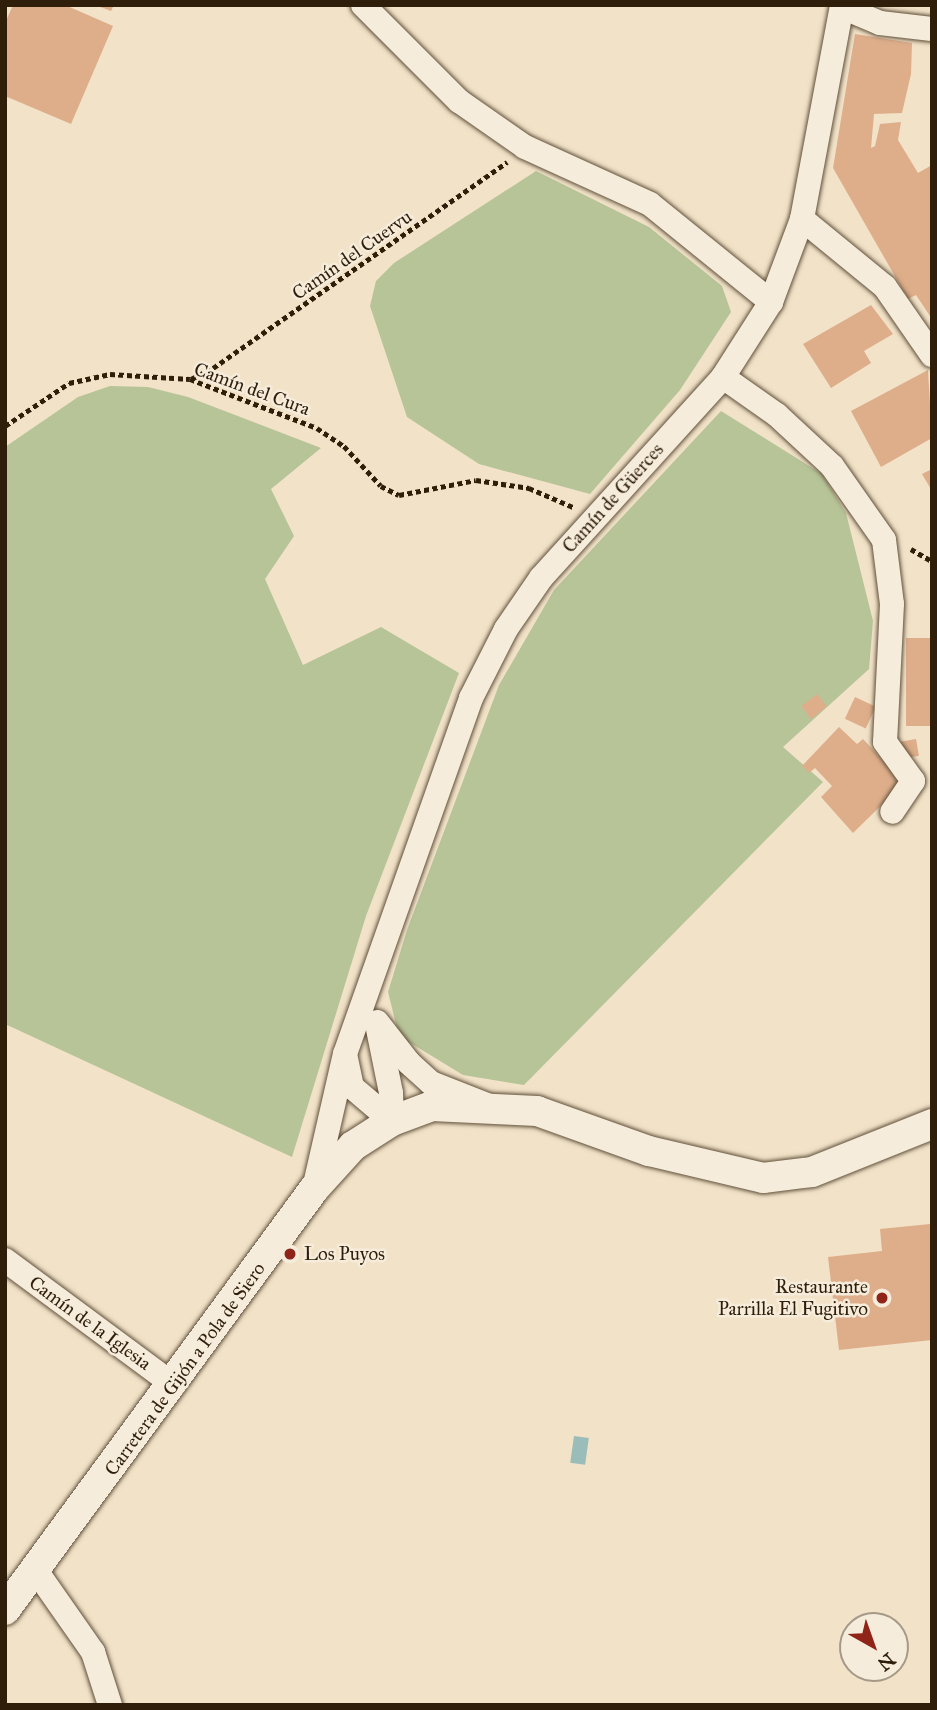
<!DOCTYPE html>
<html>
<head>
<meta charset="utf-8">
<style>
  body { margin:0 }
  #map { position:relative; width:937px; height:1710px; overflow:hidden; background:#f1e2c8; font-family:"IM FELL Great Primer",serif }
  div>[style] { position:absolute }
  .green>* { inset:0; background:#b7c498 }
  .water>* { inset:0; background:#9bbdba; transform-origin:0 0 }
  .building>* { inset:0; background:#deae8b; transform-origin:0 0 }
  .path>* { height:4.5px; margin-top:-2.25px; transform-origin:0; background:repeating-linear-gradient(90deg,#2f1f0a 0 5px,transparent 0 8.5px) }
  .roads { filter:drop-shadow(0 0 2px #60503a) drop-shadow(0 0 2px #60503a) }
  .minor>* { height:24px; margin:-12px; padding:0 12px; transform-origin:12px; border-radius:12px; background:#f6ecdb }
  .tertiary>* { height:30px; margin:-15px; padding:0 15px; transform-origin:15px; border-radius:15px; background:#f6ecdb }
  .dots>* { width:19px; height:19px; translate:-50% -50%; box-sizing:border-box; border:4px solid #f6ecdb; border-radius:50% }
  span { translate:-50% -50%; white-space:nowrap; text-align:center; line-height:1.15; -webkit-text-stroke:5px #f6ecdb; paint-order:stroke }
  .street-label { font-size:19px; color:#2f1f0a }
  .poi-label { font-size:19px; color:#2f1f0a }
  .left { translate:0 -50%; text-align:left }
  .right { translate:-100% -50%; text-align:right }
  .frame { position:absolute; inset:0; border:7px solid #2f1f0a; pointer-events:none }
  .north { position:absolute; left:839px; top:1612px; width:70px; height:70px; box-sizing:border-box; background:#f6ecdb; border:2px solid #a69a87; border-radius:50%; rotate:140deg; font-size:19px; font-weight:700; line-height:28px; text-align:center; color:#2f1f0a }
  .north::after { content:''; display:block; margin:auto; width:24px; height:32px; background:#8f2418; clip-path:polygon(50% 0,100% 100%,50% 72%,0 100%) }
</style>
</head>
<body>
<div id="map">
  <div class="green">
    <div style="clip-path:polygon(536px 171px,649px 227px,722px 286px,731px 312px,680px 390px,590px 494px,479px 464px,407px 417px,370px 306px,376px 281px,394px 263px)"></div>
    <div style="clip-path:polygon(110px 386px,148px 387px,188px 397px,321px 448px,271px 489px,294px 536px,265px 579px,303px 665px,381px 627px,459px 673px,366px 916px,292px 1157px,5px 1024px,5px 447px,78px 397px)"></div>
    <div style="clip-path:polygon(721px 411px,822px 474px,846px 513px,873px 621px,869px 669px,783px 747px,823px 782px,524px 1085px,463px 1075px,399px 1036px,388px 992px,407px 930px,499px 685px,554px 590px)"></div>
  </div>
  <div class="water">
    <div style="left:574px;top:1436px;width:15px;height:27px;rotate:8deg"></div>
  </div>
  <div class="building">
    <div style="clip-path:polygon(13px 5px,65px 5px,113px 26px,71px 124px,5px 96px,5px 23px)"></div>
    <div style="clip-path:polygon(95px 5px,114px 5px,111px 11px)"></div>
    <div style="clip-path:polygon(855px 34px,912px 43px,911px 74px,902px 113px,874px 114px,871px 148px,875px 146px,880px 124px,901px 122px,898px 140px,918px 173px,932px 165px,932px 319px,916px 295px,908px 299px,833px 168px)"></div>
    <div style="clip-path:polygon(871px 305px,893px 334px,864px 351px,871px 363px,831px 388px,803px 344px)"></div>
    <div style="clip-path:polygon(928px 370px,932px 438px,881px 467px,851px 411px)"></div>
    <div style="clip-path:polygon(932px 469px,932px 491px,922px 474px)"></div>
    <div style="left:932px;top:638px;width:88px;height:26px;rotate:90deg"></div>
    <div style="left:817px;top:694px;width:16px;height:20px;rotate:52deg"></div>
    <div style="left:855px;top:697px;width:23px;height:24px;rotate:25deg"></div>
    <div style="clip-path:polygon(839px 727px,857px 744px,863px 739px,904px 783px,853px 833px,821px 797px,832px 786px,815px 768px,809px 773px,802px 766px)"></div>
    <div style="left:916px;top:739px;width:17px;height:20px;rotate:80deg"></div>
    <div style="clip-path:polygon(930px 1224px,932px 1340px,839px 1350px,828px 1257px,882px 1251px,880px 1229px)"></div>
  </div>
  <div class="path">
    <div style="left:191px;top:379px;width:25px;rotate:-27deg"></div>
    <div style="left:213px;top:368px;width:359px;rotate:-35deg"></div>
    <div style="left:5px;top:426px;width:77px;rotate:-33.9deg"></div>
    <div style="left:69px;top:383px;width:42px;rotate:-12.4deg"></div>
    <div style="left:110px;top:374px;width:80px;rotate:3.6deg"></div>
    <div style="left:190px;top:379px;width:136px;rotate:21.1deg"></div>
    <div style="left:317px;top:428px;width:32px;rotate:34deg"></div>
    <div style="left:344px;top:446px;width:54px;rotate:47.2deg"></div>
    <div style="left:381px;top:486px;width:20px;rotate:27deg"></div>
    <div style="left:399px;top:495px;width:78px;rotate:-11deg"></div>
    <div style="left:476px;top:480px;width:54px;rotate:8.6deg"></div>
    <div style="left:529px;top:488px;width:48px;rotate:23.4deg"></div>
    <div style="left:911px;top:549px;width:24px;rotate:30deg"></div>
  </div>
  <div class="roads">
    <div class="minor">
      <div style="left:363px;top:5px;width:136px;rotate:45deg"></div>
      <div style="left:459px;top:101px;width:80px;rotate:34.9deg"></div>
      <div style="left:525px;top:147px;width:137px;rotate:24.5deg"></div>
      <div style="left:650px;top:204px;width:156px;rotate:39deg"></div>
      <div style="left:842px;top:7px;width:41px;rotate:22.8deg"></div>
      <div style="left:880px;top:23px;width:52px;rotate:6.6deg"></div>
      <div style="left:802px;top:219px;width:107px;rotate:39.3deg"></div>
      <div style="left:885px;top:287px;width:83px;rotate:55.3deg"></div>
      <div style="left:723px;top:377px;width:66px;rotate:35.1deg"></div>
      <div style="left:777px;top:415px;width:75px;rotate:42.8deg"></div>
      <div style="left:832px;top:466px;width:90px;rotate:54.9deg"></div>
      <div style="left:884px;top:540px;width:64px;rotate:82.9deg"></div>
      <div style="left:892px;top:604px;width:138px;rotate:92.9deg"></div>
      <div style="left:885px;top:742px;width:48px;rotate:54.3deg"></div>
      <div style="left:913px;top:781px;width:37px;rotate:124deg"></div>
      <div style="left:377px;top:1022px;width:52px;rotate:52deg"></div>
      <div style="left:409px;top:1063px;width:30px;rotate:42deg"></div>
      <div style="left:431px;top:1083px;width:60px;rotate:21.4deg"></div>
      <div style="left:378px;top:1029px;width:65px;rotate:78.5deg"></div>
      <div style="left:391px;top:1093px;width:28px;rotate:88deg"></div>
      <div style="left:392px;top:1121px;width:52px;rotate:-139.6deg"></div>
      <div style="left:352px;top:1087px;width:34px;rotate:-102deg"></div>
      <div style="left:345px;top:1054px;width:378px;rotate:-70.5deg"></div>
      <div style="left:471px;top:698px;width:77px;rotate:-63.1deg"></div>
      <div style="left:506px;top:629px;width:62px;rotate:-55.5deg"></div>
      <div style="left:541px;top:578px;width:271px;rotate:-47.8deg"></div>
      <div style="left:723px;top:377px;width:89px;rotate:-57.4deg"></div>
      <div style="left:771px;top:302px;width:89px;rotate:-69.5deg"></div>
      <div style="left:802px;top:219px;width:218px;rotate:-79.4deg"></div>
      <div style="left:314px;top:1189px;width:134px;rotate:-77.1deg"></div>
      <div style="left:5px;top:1260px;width:210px;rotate:36.5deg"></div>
      <div style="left:37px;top:1572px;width:98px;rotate:55deg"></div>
      <div style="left:93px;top:1652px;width:56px;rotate:72.2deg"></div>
    </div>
    <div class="tertiary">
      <div style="left:5px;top:1610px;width:522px;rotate:-53.72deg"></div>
      <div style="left:314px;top:1189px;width:58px;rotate:-47.8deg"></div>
      <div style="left:353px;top:1146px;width:46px;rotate:-32.7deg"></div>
      <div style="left:392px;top:1121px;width:43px;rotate:-20.6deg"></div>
      <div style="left:432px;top:1106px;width:105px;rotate:2.7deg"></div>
      <div style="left:537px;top:1111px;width:119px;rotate:19.7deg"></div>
      <div style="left:649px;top:1151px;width:117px;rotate:13.3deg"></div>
      <div style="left:763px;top:1178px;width:49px;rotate:-7deg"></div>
      <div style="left:812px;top:1172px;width:129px;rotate:-21.8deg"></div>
    </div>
  </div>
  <div class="dots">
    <div style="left:290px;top:1254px;background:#8f2418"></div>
    <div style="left:882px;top:1298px;background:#8f2418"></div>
  </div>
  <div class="street-label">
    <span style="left:352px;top:255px;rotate:-35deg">Camín del Cuervu</span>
    <span style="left:252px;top:389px;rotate:20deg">Camín del Cura</span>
    <span style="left:613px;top:498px;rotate:-48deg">Camín de Güerces</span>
    <span style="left:90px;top:1323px;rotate:36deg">Camín de la Iglesia</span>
    <span style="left:185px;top:1369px;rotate:-54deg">Carretera de Gijón a Pola de Siero</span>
  </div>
  <div class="poi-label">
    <span class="left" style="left:304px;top:1254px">Los Puyos</span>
    <span class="right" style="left:868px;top:1298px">Restaurante<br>Parrilla El Fugitivo</span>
  </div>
  <div class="frame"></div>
  <div class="north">N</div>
</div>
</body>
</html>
